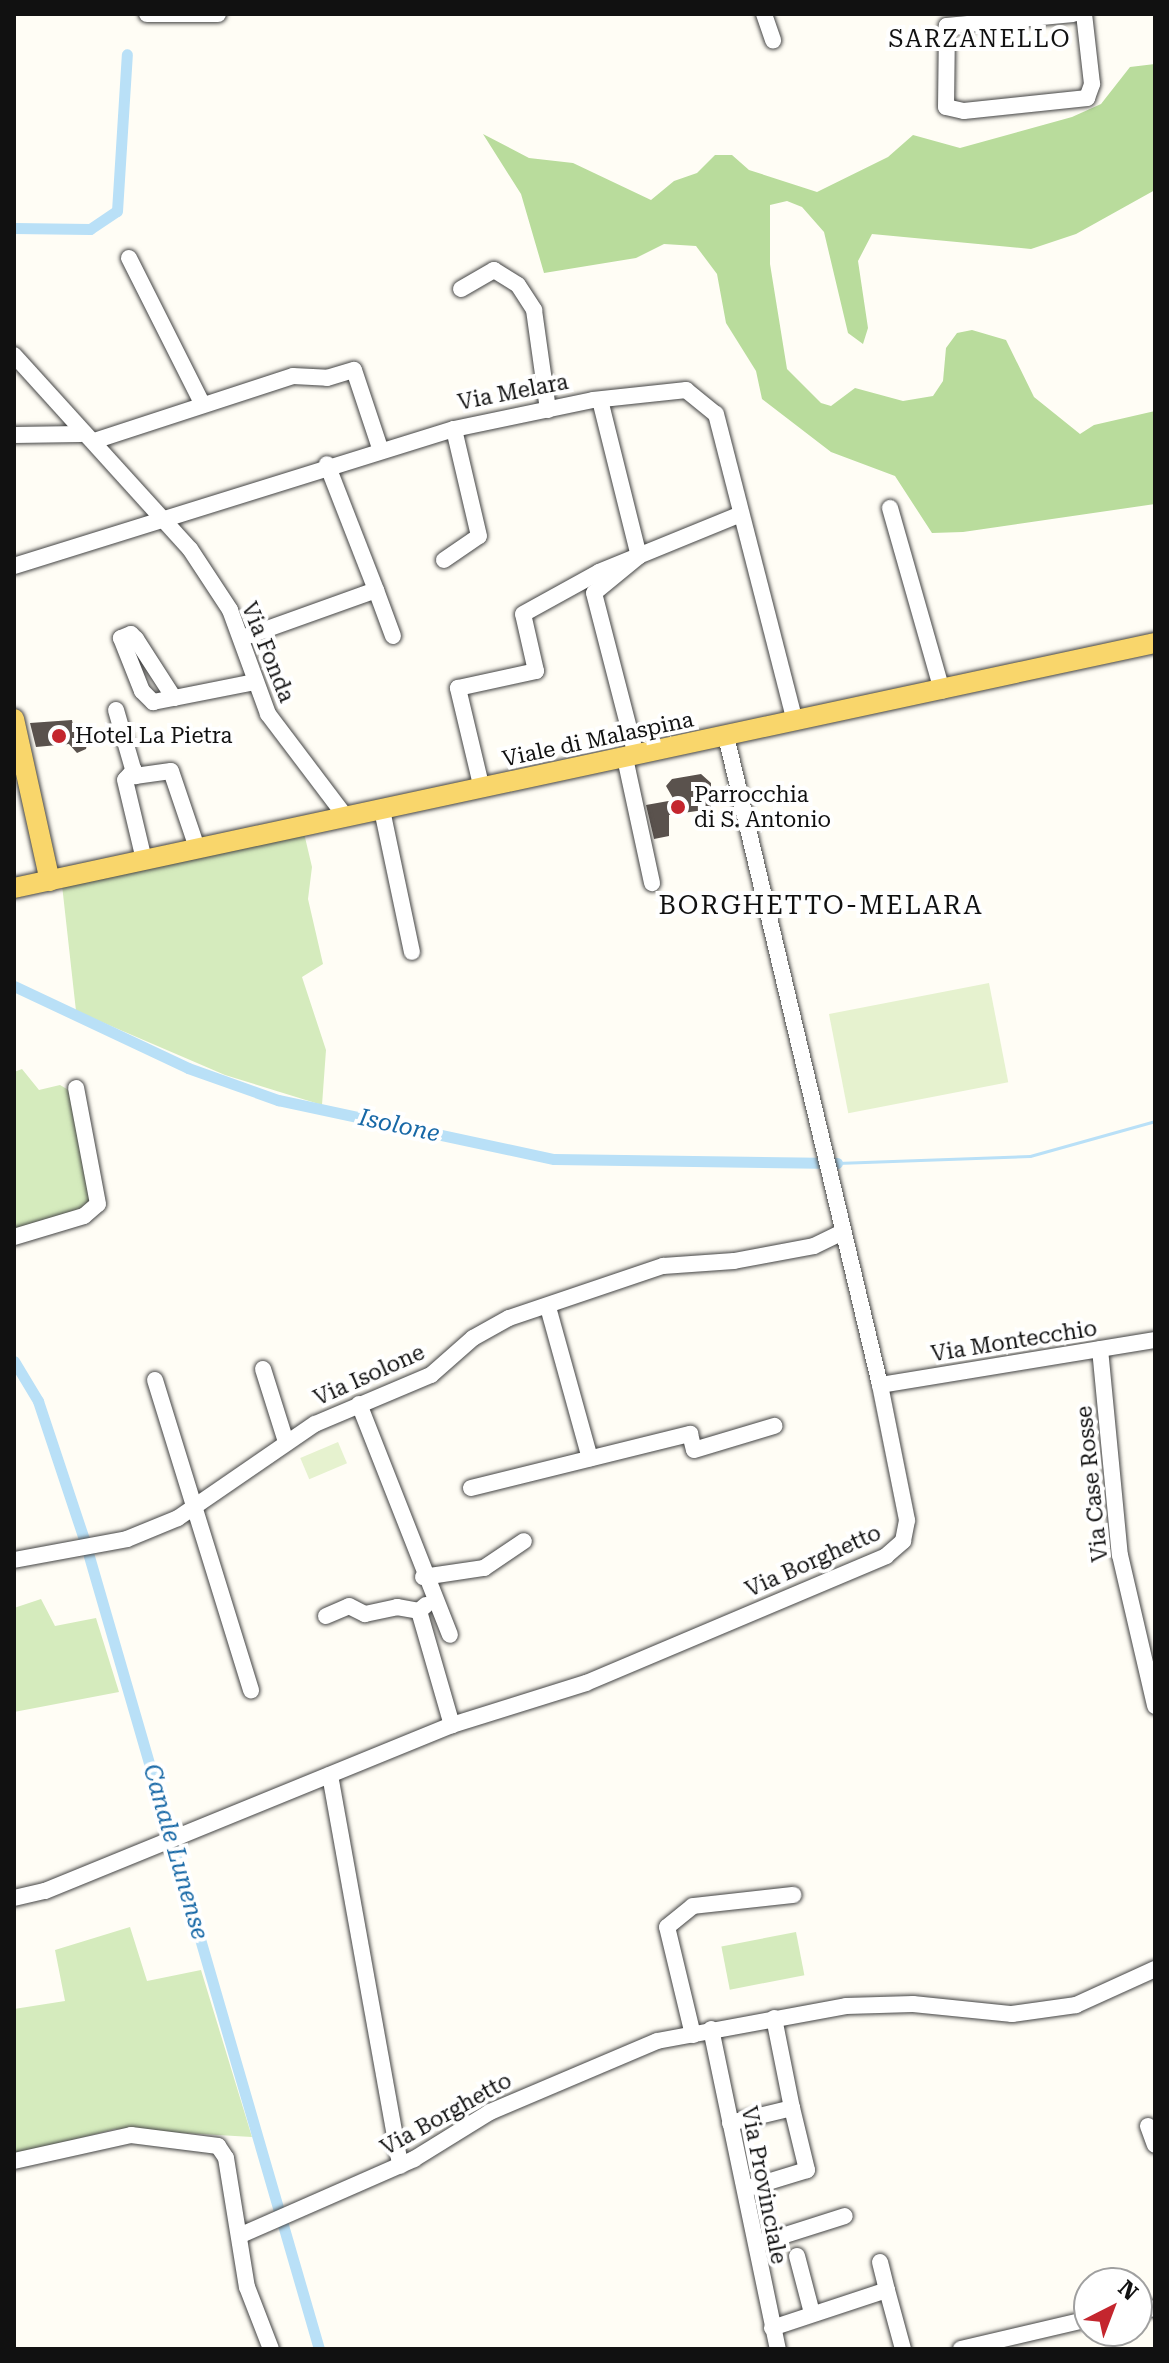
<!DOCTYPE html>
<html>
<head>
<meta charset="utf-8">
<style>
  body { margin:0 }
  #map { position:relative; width:1169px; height:2363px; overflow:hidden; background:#fffdf5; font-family:"Roboto Serif",serif }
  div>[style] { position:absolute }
  .green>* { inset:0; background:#d5ebbd; transform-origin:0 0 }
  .forest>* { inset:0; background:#b9dc9c }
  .pitch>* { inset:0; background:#e6f2cf; transform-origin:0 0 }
  .stream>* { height:3px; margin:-1.5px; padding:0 1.5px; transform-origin:1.5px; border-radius:1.5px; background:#b9e0f7 }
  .canal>* { height:11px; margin:-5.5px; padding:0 5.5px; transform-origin:5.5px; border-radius:5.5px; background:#b9e0f7 }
  .building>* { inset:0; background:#5a524d }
  .roads { filter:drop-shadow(0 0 2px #444) drop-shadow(0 0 2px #444) }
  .minor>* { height:16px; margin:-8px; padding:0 8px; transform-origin:8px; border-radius:8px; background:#fff }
  .major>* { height:20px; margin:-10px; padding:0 10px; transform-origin:10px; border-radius:10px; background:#f9d66b }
  .dots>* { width:22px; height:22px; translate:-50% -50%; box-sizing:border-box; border:4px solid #fff; border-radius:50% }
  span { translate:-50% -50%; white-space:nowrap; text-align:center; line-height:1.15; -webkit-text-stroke:8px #fff; paint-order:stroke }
  .street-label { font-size:22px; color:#111 }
  .poi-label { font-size:22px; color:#111 }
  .left { translate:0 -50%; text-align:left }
  .neighbourhood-label { font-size:24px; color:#111; letter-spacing:2px }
  .water-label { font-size:24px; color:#1768a6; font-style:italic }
  .quarter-label { font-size:26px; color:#111; letter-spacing:2px }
  .frame { position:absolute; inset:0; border:16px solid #111; pointer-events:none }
  .north { position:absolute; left:1073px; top:2267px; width:80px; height:80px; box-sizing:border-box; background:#fff; border:2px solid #a0a0a0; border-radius:50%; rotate:42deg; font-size:22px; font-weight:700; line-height:32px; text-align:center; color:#111 }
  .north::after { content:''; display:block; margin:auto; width:28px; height:36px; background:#c4262e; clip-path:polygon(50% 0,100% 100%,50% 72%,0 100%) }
</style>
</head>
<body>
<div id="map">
  <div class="green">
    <div style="clip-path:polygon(304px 833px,312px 867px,308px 899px,323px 964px,302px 977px,326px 1050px,322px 1105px,225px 1075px,76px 1011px,62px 885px)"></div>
    <div style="clip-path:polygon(22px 1069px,39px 1090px,60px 1085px,72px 1092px,92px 1201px,78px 1211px,14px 1231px,14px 1072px)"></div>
    <div style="clip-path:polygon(41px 1599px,55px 1626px,96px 1618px,119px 1692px,14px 1712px,14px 1608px)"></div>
    <div style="clip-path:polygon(130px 1927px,147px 1981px,201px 1970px,252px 2137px,115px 2129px,14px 2155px,14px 2009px,65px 2001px,55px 1950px)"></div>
    <div style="left:796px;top:1932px;width:44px;height:76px;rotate:79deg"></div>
  </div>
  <div class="forest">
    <div style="clip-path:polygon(1155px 64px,1155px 190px,1076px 234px,1031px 249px,872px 234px,858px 261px,868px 328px,863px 344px,848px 333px,824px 232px,802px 207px,787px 201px,770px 205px,770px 264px,787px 369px,821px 403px,831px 406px,855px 388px,903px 401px,933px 396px,943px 381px,946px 348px,957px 333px,972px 330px,1006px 340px,1034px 397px,1080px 434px,1094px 425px,1155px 411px,1155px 504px,963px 532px,932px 533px,895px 476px,831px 452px,762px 399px,756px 371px,726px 323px,717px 274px,696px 246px,664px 244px,636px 258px,544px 273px,521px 194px,483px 134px,529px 158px,573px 163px,651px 200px,674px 181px,697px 173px,715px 155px,732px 155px,749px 170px,817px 192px,888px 157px,913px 135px,960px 148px,1072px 117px,1101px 104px,1130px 67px)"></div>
  </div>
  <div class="pitch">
    <div style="left:989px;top:983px;width:101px;height:163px;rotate:79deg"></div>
    <div style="left:338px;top:1442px;width:23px;height:41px;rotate:67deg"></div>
  </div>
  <div class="stream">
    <div style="left:837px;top:1163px;width:193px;rotate:-2.1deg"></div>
    <div style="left:1030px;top:1156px;width:130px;rotate:-15.6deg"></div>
  </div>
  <div class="canal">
    <div style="left:14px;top:228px;width:76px;rotate:0.8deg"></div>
    <div style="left:90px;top:229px;width:32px;rotate:-34deg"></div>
    <div style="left:117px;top:211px;width:157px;rotate:-86.4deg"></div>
    <div style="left:14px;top:986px;width:192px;rotate:25.2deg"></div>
    <div style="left:188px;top:1068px;width:96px;rotate:19.6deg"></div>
    <div style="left:278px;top:1100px;width:282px;rotate:12.1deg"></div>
    <div style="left:554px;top:1159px;width:283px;rotate:0.8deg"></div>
    <div style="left:14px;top:1361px;width:47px;rotate:59deg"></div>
    <div style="left:38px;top:1401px;width:145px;rotate:71.6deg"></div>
    <div style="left:84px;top:1539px;width:843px;rotate:73.82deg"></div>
  </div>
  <div class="building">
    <div style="clip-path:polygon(72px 720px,74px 731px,88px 740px,86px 749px,77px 753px,69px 744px,36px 747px,30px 723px)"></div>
    <div style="clip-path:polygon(701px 774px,711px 783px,711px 809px,669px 815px,669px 836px,654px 839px,646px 805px,674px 800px,666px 786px,672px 779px)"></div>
  </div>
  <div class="roads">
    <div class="minor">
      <div style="left:147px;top:14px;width:71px"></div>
      <div style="left:764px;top:14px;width:28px;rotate:71deg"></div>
      <div style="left:1073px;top:14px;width:127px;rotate:174.6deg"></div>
      <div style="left:947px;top:26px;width:81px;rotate:90.7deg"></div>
      <div style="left:946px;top:107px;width:18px;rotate:13deg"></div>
      <div style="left:964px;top:111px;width:124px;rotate:-6deg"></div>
      <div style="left:1087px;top:98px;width:15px;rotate:-70deg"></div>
      <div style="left:1092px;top:84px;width:70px;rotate:-96.5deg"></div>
      <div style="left:129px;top:258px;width:162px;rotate:63.3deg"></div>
      <div style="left:461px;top:289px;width:38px;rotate:-30deg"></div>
      <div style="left:494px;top:270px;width:28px;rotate:32deg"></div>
      <div style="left:518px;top:285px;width:30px;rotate:57deg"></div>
      <div style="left:534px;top:310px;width:101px;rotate:82deg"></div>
      <div style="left:14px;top:355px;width:262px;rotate:47.8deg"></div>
      <div style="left:190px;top:549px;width:73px;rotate:56.7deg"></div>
      <div style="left:230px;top:610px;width:111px;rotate:69.9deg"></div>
      <div style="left:268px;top:714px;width:129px;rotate:52.9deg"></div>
      <div style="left:600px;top:400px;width:161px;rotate:76deg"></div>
      <div style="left:639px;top:556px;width:58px;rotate:140.6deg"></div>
      <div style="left:594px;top:593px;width:167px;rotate:75.5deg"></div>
      <div style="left:14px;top:435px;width:67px;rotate:-0.9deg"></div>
      <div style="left:94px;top:441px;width:209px;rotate:-18.1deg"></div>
      <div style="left:293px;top:376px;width:34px;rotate:3deg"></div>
      <div style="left:327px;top:378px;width:28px;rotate:-17deg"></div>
      <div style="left:354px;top:370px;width:82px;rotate:71.6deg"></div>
      <div style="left:890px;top:508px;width:190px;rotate:74.1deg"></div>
      <div style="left:444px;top:560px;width:42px;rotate:-34.4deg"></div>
      <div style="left:479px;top:536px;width:110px;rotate:-103.2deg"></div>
      <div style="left:14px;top:566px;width:461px;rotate:-17.3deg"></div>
      <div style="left:454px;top:429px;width:142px;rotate:-11.8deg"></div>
      <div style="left:593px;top:400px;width:94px;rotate:-6.1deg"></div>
      <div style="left:686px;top:390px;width:38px;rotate:39deg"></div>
      <div style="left:716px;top:414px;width:317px;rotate:75.6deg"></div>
      <div style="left:376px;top:590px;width:49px;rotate:69.7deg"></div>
      <div style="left:242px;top:638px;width:142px;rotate:-19.7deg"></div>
      <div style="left:376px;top:590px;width:135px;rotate:-111.3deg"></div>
      <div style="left:174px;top:698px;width:70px;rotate:-122.8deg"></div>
      <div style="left:136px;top:639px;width:7px;rotate:-135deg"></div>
      <div style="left:131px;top:634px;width:11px;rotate:158deg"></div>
      <div style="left:121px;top:638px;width:57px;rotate:68.4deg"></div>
      <div style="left:142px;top:691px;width:16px;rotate:45deg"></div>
      <div style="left:153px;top:702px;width:21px;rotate:-11deg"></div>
      <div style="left:174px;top:698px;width:83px;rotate:-11.2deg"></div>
      <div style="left:116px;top:710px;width:69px;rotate:73.9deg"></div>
      <div style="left:135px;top:776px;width:36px;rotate:-8deg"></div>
      <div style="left:171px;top:771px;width:81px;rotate:71.3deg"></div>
      <div style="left:625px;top:758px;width:128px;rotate:77.8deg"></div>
      <div style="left:134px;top:770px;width:13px;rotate:132deg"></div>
      <div style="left:125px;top:780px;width:82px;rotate:76.6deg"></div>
      <div style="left:482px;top:789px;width:104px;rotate:-103.4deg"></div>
      <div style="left:458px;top:688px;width:80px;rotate:-12.3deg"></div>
      <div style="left:536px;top:671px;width:58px;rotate:-102.8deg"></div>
      <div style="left:523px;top:614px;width:87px;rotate:-28.9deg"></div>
      <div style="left:599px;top:572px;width:151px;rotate:-22.2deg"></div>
      <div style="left:382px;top:810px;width:145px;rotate:78.1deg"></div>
      <div style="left:14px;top:1237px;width:73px;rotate:-16.7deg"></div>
      <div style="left:84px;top:1216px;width:18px;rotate:-41deg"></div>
      <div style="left:98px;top:1204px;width:118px;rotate:-100.7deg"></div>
      <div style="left:548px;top:1307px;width:157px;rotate:74.5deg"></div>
      <div style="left:1100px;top:1349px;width:207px;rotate:84.5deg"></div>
      <div style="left:1120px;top:1555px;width:155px;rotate:76.9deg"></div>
      <div style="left:263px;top:1369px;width:77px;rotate:72.5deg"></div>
      <div style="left:155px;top:1380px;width:325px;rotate:72.8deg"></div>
      <div style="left:880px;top:1385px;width:279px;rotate:-9.3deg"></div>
      <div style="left:359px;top:1404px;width:248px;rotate:68.5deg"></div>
      <div style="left:471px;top:1488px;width:226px;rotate:-13.9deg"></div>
      <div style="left:690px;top:1434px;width:16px;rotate:76deg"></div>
      <div style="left:694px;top:1450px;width:84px;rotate:-16.7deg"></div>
      <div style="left:14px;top:1560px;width:115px;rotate:-10.5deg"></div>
      <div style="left:127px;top:1539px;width:55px;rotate:-22.4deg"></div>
      <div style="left:178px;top:1518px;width:166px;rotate:-34.5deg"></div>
      <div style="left:315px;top:1424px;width:126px;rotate:-22.9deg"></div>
      <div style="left:431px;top:1375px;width:56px;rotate:-41.4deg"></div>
      <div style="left:473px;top:1338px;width:41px;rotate:-29.1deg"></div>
      <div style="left:509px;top:1318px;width:163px;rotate:-18.7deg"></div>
      <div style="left:663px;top:1266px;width:71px;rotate:-4deg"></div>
      <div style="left:734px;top:1261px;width:81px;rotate:-10.6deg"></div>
      <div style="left:814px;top:1246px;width:32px;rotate:-26deg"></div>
      <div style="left:423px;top:1577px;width:62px;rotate:-8.4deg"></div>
      <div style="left:484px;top:1568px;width:48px;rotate:-34deg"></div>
      <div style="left:419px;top:1611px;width:119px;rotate:73.9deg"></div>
      <div style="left:326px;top:1616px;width:25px;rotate:-23deg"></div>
      <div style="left:349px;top:1606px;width:18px;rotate:27deg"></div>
      <div style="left:365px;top:1614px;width:33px;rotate:-12deg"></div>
      <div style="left:397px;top:1607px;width:22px;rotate:10deg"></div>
      <div style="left:419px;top:1611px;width:9px;rotate:-41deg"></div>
      <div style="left:330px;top:1775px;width:397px;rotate:79.8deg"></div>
      <div style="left:14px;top:1898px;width:32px;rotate:-13deg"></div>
      <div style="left:45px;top:1891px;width:440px;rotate:-22.2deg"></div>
      <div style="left:452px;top:1725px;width:140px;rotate:-17.4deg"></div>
      <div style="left:586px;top:1683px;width:326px;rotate:-22.9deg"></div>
      <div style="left:886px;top:1556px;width:23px;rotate:-41deg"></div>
      <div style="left:903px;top:1541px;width:21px;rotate:-79deg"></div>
      <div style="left:907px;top:1520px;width:138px;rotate:-101.3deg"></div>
      <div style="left:880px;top:1385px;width:667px;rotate:-103.35deg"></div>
      <div style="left:774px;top:2018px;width:92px;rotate:78.7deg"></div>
      <div style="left:711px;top:2029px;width:327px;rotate:78.2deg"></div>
      <div style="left:693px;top:2035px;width:111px;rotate:-103.5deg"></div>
      <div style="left:667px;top:1927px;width:33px;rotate:-39deg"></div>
      <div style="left:693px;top:1906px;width:101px;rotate:-6.3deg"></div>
      <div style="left:730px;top:2123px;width:64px;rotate:-13.6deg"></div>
      <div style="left:792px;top:2108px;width:64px;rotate:76.4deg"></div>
      <div style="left:807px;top:2170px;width:65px;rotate:163deg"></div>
      <div style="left:1148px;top:2126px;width:20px;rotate:70deg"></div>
      <div style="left:14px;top:2161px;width:120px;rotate:-12.5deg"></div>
      <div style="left:131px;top:2135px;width:88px;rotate:7.2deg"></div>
      <div style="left:218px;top:2146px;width:14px;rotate:56deg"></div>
      <div style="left:226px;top:2158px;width:131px;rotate:80.8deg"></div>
      <div style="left:247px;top:2287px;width:66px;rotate:68.8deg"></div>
      <div style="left:241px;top:2235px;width:189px;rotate:-23.7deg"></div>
      <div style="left:414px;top:2159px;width:89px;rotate:-31.7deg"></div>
      <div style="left:490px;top:2112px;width:181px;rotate:-23deg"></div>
      <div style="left:657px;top:2041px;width:192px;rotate:-10.5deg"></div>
      <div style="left:846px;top:2006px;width:67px;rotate:-1.7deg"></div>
      <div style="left:913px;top:2004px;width:100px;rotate:5.8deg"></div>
      <div style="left:1012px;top:2014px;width:65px;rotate:-8deg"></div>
      <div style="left:1076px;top:2005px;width:87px;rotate:-24.5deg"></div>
      <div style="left:757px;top:2244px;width:92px;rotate:-17.7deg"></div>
      <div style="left:797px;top:2256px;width:59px;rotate:75.3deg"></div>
      <div style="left:880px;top:2262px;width:29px;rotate:76deg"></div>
      <div style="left:1137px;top:2311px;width:18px;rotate:-9deg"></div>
      <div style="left:772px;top:2328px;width:121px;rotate:-18.3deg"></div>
      <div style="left:887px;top:2290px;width:61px;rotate:74.8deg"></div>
      <div style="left:961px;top:2349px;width:131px;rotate:-13.2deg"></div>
    </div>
    <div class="major">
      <div style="left:14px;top:719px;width:166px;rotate:77.5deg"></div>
      <div style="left:14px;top:888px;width:1167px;rotate:-12.12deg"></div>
    </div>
  </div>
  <div class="dots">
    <div style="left:59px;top:736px;background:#c4262e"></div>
    <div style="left:678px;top:807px;background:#c4262e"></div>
  </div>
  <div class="street-label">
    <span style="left:513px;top:392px;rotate:-11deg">Via Melara</span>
    <span style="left:268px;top:652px;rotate:68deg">Via Fonda</span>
    <span style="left:598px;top:739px;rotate:-12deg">Viale di Malaspina</span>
    <span style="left:1014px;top:1341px;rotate:-9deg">Via Montecchio</span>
    <span style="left:369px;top:1375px;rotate:-24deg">Via Isolone</span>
    <span style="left:1092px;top:1484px;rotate:-96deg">Via Case Rosse</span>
    <span style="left:813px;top:1561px;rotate:-24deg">Via Borghetto</span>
    <span style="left:446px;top:2114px;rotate:-29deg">Via Borghetto</span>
    <span style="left:764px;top:2185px;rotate:79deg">Via Provinciale</span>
  </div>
  <div class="poi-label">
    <span class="left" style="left:75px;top:736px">Hotel La Pietra</span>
    <span class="left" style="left:694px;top:807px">Parrocchia<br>di S. Antonio</span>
  </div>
  <div class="neighbourhood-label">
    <span style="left:980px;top:40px">SARZANELLO</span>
  </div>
  <div class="water-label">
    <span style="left:399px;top:1126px;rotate:12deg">Isolone</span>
    <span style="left:175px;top:1852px;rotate:74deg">Canale Lunense</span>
  </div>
  <div class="quarter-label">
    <span style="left:821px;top:906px">BORGHETTO-MELARA</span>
  </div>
  <div class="frame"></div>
  <div class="north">N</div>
</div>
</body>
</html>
